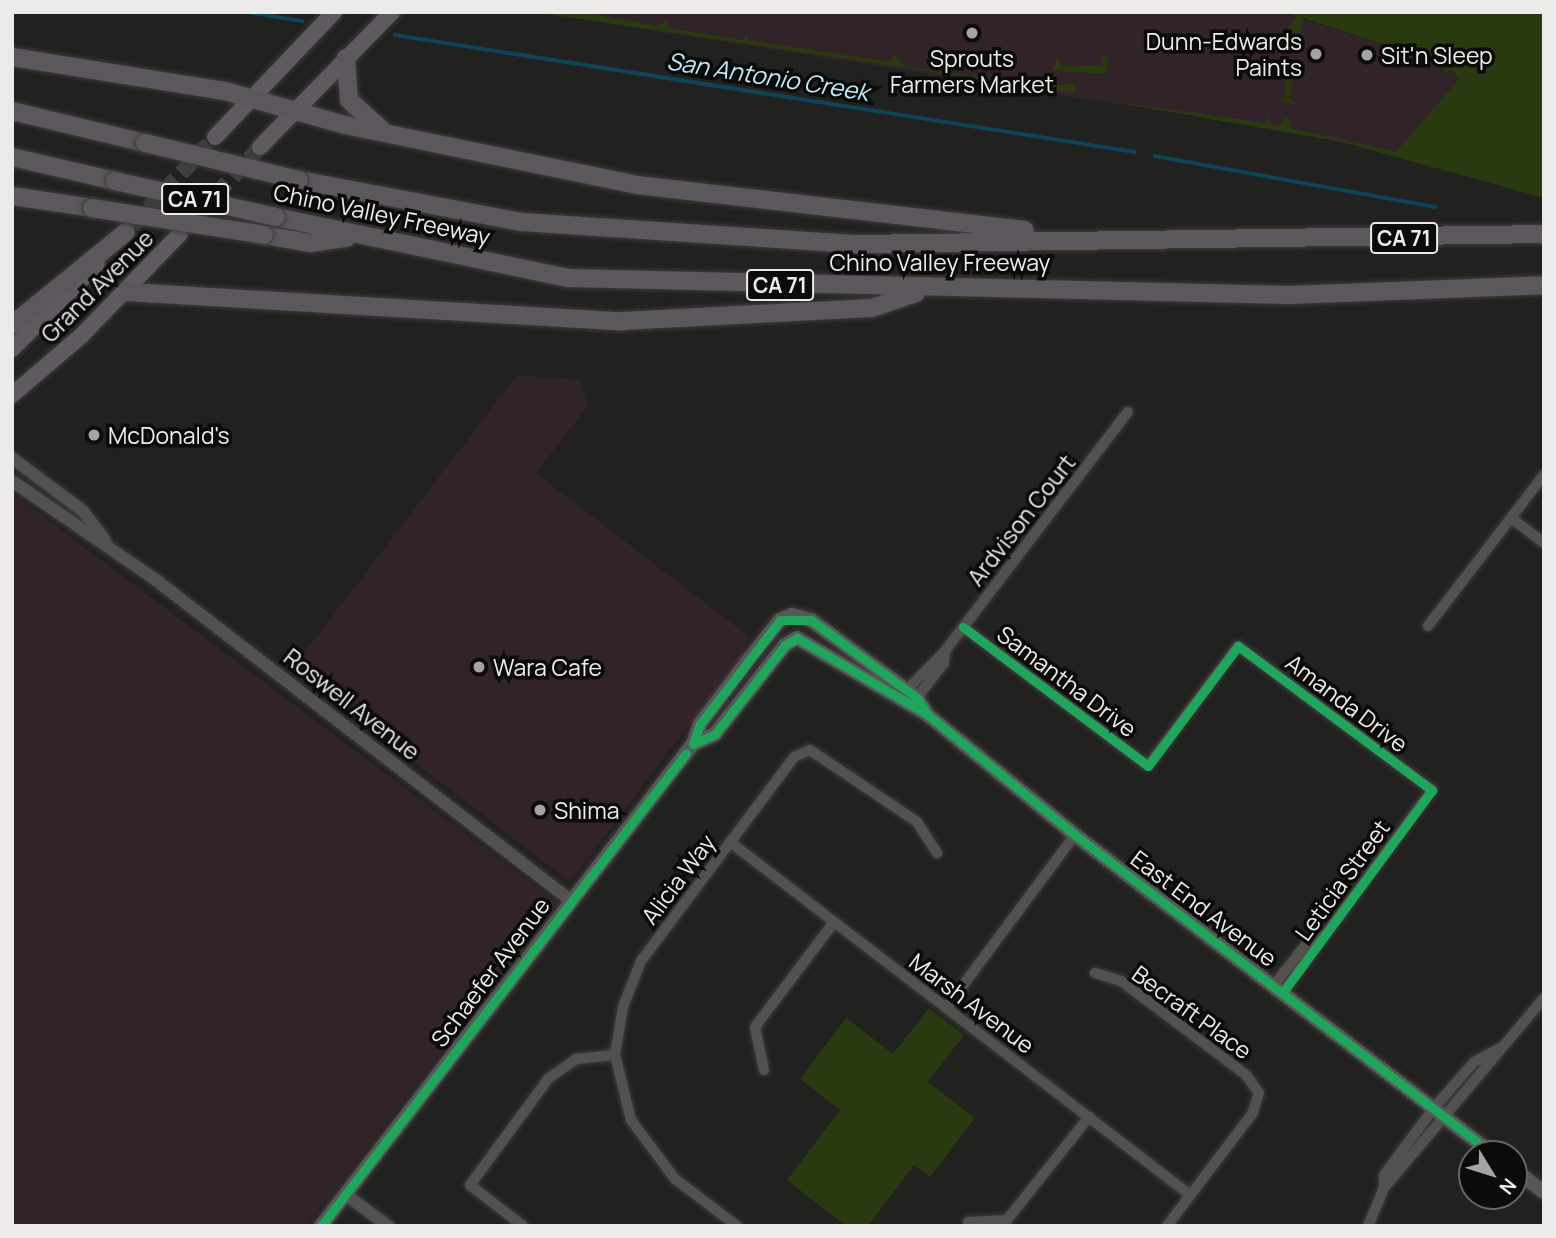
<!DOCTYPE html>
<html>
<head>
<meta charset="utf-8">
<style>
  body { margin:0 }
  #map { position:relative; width:1556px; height:1238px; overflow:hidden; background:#212120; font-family:Manrope,sans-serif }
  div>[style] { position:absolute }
  .commercial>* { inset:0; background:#322328 }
  .green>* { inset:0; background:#293910 }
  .stream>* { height:3.5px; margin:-1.75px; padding:0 1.75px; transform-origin:1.75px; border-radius:1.75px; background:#0e4456 }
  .primary-tunnel>* { height:16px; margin-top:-8px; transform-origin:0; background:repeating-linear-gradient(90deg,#3f3f3e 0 16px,transparent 0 24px) }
  .roads { filter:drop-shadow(0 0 2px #3c3c3b) drop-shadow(0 0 2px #3c3c3b) }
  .minor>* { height:10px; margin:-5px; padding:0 5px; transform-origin:5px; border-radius:5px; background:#525150 }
  .tertiary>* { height:12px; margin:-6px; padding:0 6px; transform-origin:6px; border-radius:6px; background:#525150 }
  .secondary>* { height:14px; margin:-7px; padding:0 7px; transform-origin:7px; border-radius:7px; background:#585758 }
  .primary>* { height:16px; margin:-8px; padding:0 8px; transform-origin:8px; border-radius:8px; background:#5e5a5f }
  .motorway>* { height:18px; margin:-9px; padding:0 9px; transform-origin:9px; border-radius:9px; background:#5c575d }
  .bridges { filter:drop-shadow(0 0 2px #3c3c3b) drop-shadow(0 0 2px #3c3c3b) }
  .motorway-bridge>* { height:18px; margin:-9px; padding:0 9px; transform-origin:9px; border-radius:9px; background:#5c575d }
  .cycleway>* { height:9px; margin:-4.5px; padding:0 4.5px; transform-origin:4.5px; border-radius:4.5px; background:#20a55d }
  .dots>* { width:19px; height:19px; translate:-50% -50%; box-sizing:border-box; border:4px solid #0b0b0a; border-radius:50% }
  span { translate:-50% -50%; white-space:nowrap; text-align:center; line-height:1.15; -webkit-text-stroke:7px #0b0b0a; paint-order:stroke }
  .shield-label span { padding:2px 5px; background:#0b0b0a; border:2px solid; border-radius:5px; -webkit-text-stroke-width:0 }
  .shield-label { font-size:21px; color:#ecebea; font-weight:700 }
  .poi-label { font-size:23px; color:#ecebea }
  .right { translate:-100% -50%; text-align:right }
  .left { translate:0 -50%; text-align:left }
  .street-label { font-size:23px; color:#ecebea }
  .water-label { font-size:24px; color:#c2e7f8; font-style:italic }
  .frame { position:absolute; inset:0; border:14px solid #ecebea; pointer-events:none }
  .north { position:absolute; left:1458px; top:1140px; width:70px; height:70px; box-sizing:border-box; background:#0b0b0a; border:2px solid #656564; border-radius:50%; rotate:128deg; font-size:19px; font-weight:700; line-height:28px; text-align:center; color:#ecebea }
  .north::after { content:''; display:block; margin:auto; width:24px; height:32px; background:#a5a4a3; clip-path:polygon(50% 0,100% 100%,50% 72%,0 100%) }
</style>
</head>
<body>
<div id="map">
  <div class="commercial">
    <div style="clip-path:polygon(535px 12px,1277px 12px,1475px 72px,1402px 156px,1279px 129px)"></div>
    <div style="clip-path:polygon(517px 375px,580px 380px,588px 405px,536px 473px,748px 636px,745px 652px,570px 882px,292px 669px)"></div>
    <div style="clip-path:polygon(12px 493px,557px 902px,307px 1226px,12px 1226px)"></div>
  </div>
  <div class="green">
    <div style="clip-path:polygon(535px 12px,582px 12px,659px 26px,667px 19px,667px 28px,744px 40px,747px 31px,748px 40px,891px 62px,894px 54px,904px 66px,1048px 87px,1074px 83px,1075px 93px,1106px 98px)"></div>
    <div style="clip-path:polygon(1277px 12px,1544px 12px,1544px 198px,1342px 142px,1109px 101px,1266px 123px,1269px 115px,1271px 124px,1281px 126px,1284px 118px,1291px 119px,1290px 128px,1396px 152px,1460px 78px,1450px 69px,1444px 74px,1445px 65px,1432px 60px,1303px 18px,1298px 44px,1281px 41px,1296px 16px)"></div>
    <div style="clip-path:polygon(1102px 55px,1109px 55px,1105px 74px,1052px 70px,1057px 56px,1061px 66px,1102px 65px)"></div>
    <div style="clip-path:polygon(1293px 64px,1306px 70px,1294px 74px,1289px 97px,1299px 106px,1275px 99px,1286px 98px,1286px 72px)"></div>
    <div style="clip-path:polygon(929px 1008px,964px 1035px,928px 1082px,975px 1118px,930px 1177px,914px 1165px,868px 1226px,846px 1226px,787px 1180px,840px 1110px,800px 1079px,846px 1018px,893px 1054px)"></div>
  </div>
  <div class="stream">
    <div style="left:248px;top:12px;width:55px;rotate:9.5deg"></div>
    <div style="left:395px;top:35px;width:749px;rotate:8.98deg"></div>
    <div style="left:1155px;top:156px;width:285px;rotate:10.3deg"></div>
  </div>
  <div class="primary-tunnel">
    <div style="left:132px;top:226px;width:122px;rotate:-47deg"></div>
    <div style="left:184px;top:230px;width:113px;rotate:-47.5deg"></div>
  </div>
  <div class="roads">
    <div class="minor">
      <div style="left:1511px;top:518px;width:41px;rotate:37.1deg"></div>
      <div style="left:1428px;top:626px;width:190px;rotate:-52.5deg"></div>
      <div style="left:963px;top:627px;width:231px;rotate:36.9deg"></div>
      <div style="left:1148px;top:766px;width:150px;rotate:-53.1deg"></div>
      <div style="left:1238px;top:646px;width:242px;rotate:36.6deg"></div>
      <div style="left:1432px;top:790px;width:251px;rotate:126.4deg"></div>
      <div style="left:902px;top:695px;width:62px;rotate:-45.7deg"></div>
      <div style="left:945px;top:651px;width:301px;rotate:-52.6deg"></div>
      <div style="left:915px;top:700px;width:47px;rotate:-51.9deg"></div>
      <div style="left:944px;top:663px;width:12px;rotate:-85deg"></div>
      <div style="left:730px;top:842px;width:580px;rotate:37.5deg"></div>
      <div style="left:1095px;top:973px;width:27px;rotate:17deg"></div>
      <div style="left:1121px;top:981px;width:156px;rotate:36.9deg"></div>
      <div style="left:1246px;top:1075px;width:22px;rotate:54deg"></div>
      <div style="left:1259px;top:1093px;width:22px;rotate:108deg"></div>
      <div style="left:1252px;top:1114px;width:141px;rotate:127.2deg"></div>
      <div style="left:1274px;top:985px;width:55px;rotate:-51.7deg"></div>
      <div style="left:1308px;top:942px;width:14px;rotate:-25deg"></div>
      <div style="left:946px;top:1008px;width:216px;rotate:-53.3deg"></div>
      <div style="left:764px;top:1070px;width:44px;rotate:-101.8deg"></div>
      <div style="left:755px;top:1027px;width:131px;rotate:-53deg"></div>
      <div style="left:1384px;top:1188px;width:13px;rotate:-90deg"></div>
      <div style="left:1384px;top:1175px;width:82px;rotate:-53.4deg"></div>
      <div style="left:1433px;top:1109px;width:62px;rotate:-48.9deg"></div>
      <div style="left:1474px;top:1062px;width:32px;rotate:-28deg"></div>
      <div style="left:968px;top:1222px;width:39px;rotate:-3deg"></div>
      <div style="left:1007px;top:1220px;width:132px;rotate:-51.5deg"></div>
      <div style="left:523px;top:1226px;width:67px;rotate:-142.3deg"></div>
      <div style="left:470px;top:1185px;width:133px;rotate:-53.6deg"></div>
      <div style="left:549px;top:1078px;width:33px;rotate:-35deg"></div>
      <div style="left:576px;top:1059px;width:39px;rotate:-6deg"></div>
      <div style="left:737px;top:1226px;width:78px;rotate:-142.8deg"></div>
      <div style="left:675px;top:1179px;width:74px;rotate:-126.7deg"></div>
      <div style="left:631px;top:1120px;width:67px;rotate:-103.8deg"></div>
      <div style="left:615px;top:1055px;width:49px;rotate:-80.5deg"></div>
      <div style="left:623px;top:1007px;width:49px;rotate:-68.6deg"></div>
      <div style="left:641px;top:961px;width:255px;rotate:-53.1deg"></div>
      <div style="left:794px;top:757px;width:17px;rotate:-24deg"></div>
      <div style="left:810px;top:750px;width:129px;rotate:33.9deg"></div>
      <div style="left:917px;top:822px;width:37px;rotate:57deg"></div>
      <div style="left:1368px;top:1226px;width:41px;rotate:-67.2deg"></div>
      <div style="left:1384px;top:1188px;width:248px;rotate:-49.9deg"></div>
    </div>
    <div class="tertiary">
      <div style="left:12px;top:458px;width:89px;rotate:36.7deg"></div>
      <div style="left:83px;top:511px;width:36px;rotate:53deg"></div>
      <div style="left:12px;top:481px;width:175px;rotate:34.5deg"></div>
      <div style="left:156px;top:580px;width:523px;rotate:37.7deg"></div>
      <div style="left:345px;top:1194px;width:54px;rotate:36.7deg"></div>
    </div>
    <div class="secondary">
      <div style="left:693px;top:744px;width:24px;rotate:-24deg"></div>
      <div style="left:715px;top:734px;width:113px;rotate:-51.8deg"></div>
      <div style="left:785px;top:645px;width:14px;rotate:-30deg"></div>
      <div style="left:797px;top:638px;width:152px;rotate:30.4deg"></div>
      <div style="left:1514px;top:1170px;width:37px;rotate:36deg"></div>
      <div style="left:321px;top:1226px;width:609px;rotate:-52.34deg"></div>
      <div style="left:693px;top:744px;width:21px;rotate:-71deg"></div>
      <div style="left:700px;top:724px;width:81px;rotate:-53deg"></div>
      <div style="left:749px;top:659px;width:50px;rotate:-51.5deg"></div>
      <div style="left:780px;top:620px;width:13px;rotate:-23deg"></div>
      <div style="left:792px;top:615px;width:20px;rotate:15deg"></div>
      <div style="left:811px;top:620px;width:132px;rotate:36.3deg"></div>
      <div style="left:917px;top:698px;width:20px;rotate:57deg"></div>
      <div style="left:928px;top:715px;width:190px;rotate:39.2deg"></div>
      <div style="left:1075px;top:835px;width:526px;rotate:37.35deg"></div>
    </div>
    <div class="primary">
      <div style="left:215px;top:137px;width:173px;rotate:-46.4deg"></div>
      <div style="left:260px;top:147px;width:189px;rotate:-45.6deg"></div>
      <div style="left:12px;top:349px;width:120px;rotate:-45deg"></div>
      <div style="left:12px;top:395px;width:91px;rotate:-40.5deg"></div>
      <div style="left:81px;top:336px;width:142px;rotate:-45.9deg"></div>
    </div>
    <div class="motorway">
      <div style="left:12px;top:57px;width:216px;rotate:9.1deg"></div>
      <div style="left:225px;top:91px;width:125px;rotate:15.8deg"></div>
      <div style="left:345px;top:125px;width:298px;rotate:11.6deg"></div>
      <div style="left:637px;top:185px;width:390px;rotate:6.6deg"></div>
      <div style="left:346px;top:58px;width:42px;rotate:85.9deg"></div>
      <div style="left:349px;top:100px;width:43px;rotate:42.2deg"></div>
      <div style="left:12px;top:111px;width:137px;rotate:13.5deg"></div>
      <div style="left:12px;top:157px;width:106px;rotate:13.1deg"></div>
      <div style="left:299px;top:180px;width:227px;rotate:10.7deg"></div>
      <div style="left:522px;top:222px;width:336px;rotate:3.8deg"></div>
      <div style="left:857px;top:244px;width:687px;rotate:-0.83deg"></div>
      <div style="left:12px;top:196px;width:81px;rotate:8.5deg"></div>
      <div style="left:276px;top:217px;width:299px;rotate:11.8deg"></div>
      <div style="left:569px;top:278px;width:720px;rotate:1.35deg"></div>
      <div style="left:1289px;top:295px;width:255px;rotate:-2.2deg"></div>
      <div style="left:264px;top:235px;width:47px;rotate:9.9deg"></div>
      <div style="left:310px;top:243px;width:37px;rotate:-8deg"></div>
      <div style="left:127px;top:292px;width:496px;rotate:3.4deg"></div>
      <div style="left:622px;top:321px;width:250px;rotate:-3deg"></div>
      <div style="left:872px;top:308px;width:46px;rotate:-18.8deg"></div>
      <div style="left:12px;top:325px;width:147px;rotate:-39.2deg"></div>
    </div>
  </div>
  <div class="bridges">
    <div class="motorway-bridge">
      <div style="left:145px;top:143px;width:158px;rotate:13.5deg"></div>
      <div style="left:115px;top:181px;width:165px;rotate:12.6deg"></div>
      <div style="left:92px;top:208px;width:174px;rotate:8.9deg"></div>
    </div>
  </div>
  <div class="cycleway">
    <div style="left:963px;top:627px;width:231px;rotate:36.9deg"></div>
    <div style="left:1148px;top:766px;width:150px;rotate:-53.1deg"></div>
    <div style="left:1238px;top:646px;width:242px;rotate:36.6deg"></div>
    <div style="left:1432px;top:790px;width:251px;rotate:126.4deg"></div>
    <div style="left:693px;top:744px;width:21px;rotate:-71deg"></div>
    <div style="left:700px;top:724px;width:131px;rotate:-52.4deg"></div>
    <div style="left:780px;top:620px;width:31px"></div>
    <div style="left:811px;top:620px;width:132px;rotate:36.3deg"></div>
    <div style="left:917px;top:698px;width:20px;rotate:57deg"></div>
    <div style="left:928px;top:715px;width:190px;rotate:39.2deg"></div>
    <div style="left:1075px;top:835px;width:526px;rotate:37.35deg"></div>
    <div style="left:693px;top:744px;width:24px;rotate:-24deg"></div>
    <div style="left:715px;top:734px;width:113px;rotate:-51.8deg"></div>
    <div style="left:785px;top:645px;width:14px;rotate:-30deg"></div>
    <div style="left:797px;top:638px;width:152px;rotate:30.4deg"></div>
    <div style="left:321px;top:1226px;width:597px;rotate:-52.34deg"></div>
  </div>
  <div class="dots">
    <div style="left:972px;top:33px;background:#a5a4a3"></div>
    <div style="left:1316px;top:54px;background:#a5a4a3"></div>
    <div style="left:1367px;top:55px;background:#a5a4a3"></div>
    <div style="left:94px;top:435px;background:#a5a4a3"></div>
    <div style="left:479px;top:667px;background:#a5a4a3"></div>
    <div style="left:540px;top:810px;background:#a5a4a3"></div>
  </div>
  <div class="shield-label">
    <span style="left:195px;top:199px">CA 71</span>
    <span style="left:1404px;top:238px">CA 71</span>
    <span style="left:780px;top:285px">CA 71</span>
  </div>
  <div class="poi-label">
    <span class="right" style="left:1302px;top:54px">Dunn-Edwards<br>Paints</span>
    <span class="left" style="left:1381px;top:55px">Sit'n Sleep</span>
    <span style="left:972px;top:71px">Sprouts<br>Farmers Market</span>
    <span class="left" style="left:108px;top:435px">McDonald's</span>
    <span class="left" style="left:493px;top:667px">Wara Cafe</span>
    <span class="left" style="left:554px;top:810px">Shima</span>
  </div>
  <div class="street-label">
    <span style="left:382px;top:214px;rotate:12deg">Chino Valley Freeway</span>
    <span style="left:940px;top:262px">Chino Valley Freeway</span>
    <span style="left:97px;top:286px;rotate:-45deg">Grand Avenue</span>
    <span style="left:1021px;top:520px;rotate:-52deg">Ardvison Court</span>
    <span style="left:1067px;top:681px;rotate:37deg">Samantha Drive</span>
    <span style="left:1347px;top:703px;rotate:37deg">Amanda Drive</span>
    <span style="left:352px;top:704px;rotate:38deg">Roswell Avenue</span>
    <span style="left:678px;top:879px;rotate:-53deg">Alicia Way</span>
    <span style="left:1342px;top:880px;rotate:-54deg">Leticia Street</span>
    <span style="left:1204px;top:908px;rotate:37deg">East End Avenue</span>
    <span style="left:490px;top:972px;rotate:-53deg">Schaefer Avenue</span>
    <span style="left:972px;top:1003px;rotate:37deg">Marsh Avenue</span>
    <span style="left:1192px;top:1012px;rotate:36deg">Becraft Place</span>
  </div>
  <div class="water-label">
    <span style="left:768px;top:76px;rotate:9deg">San Antonio Creek</span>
  </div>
  <div class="frame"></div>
  <div class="north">N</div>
</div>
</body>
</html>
